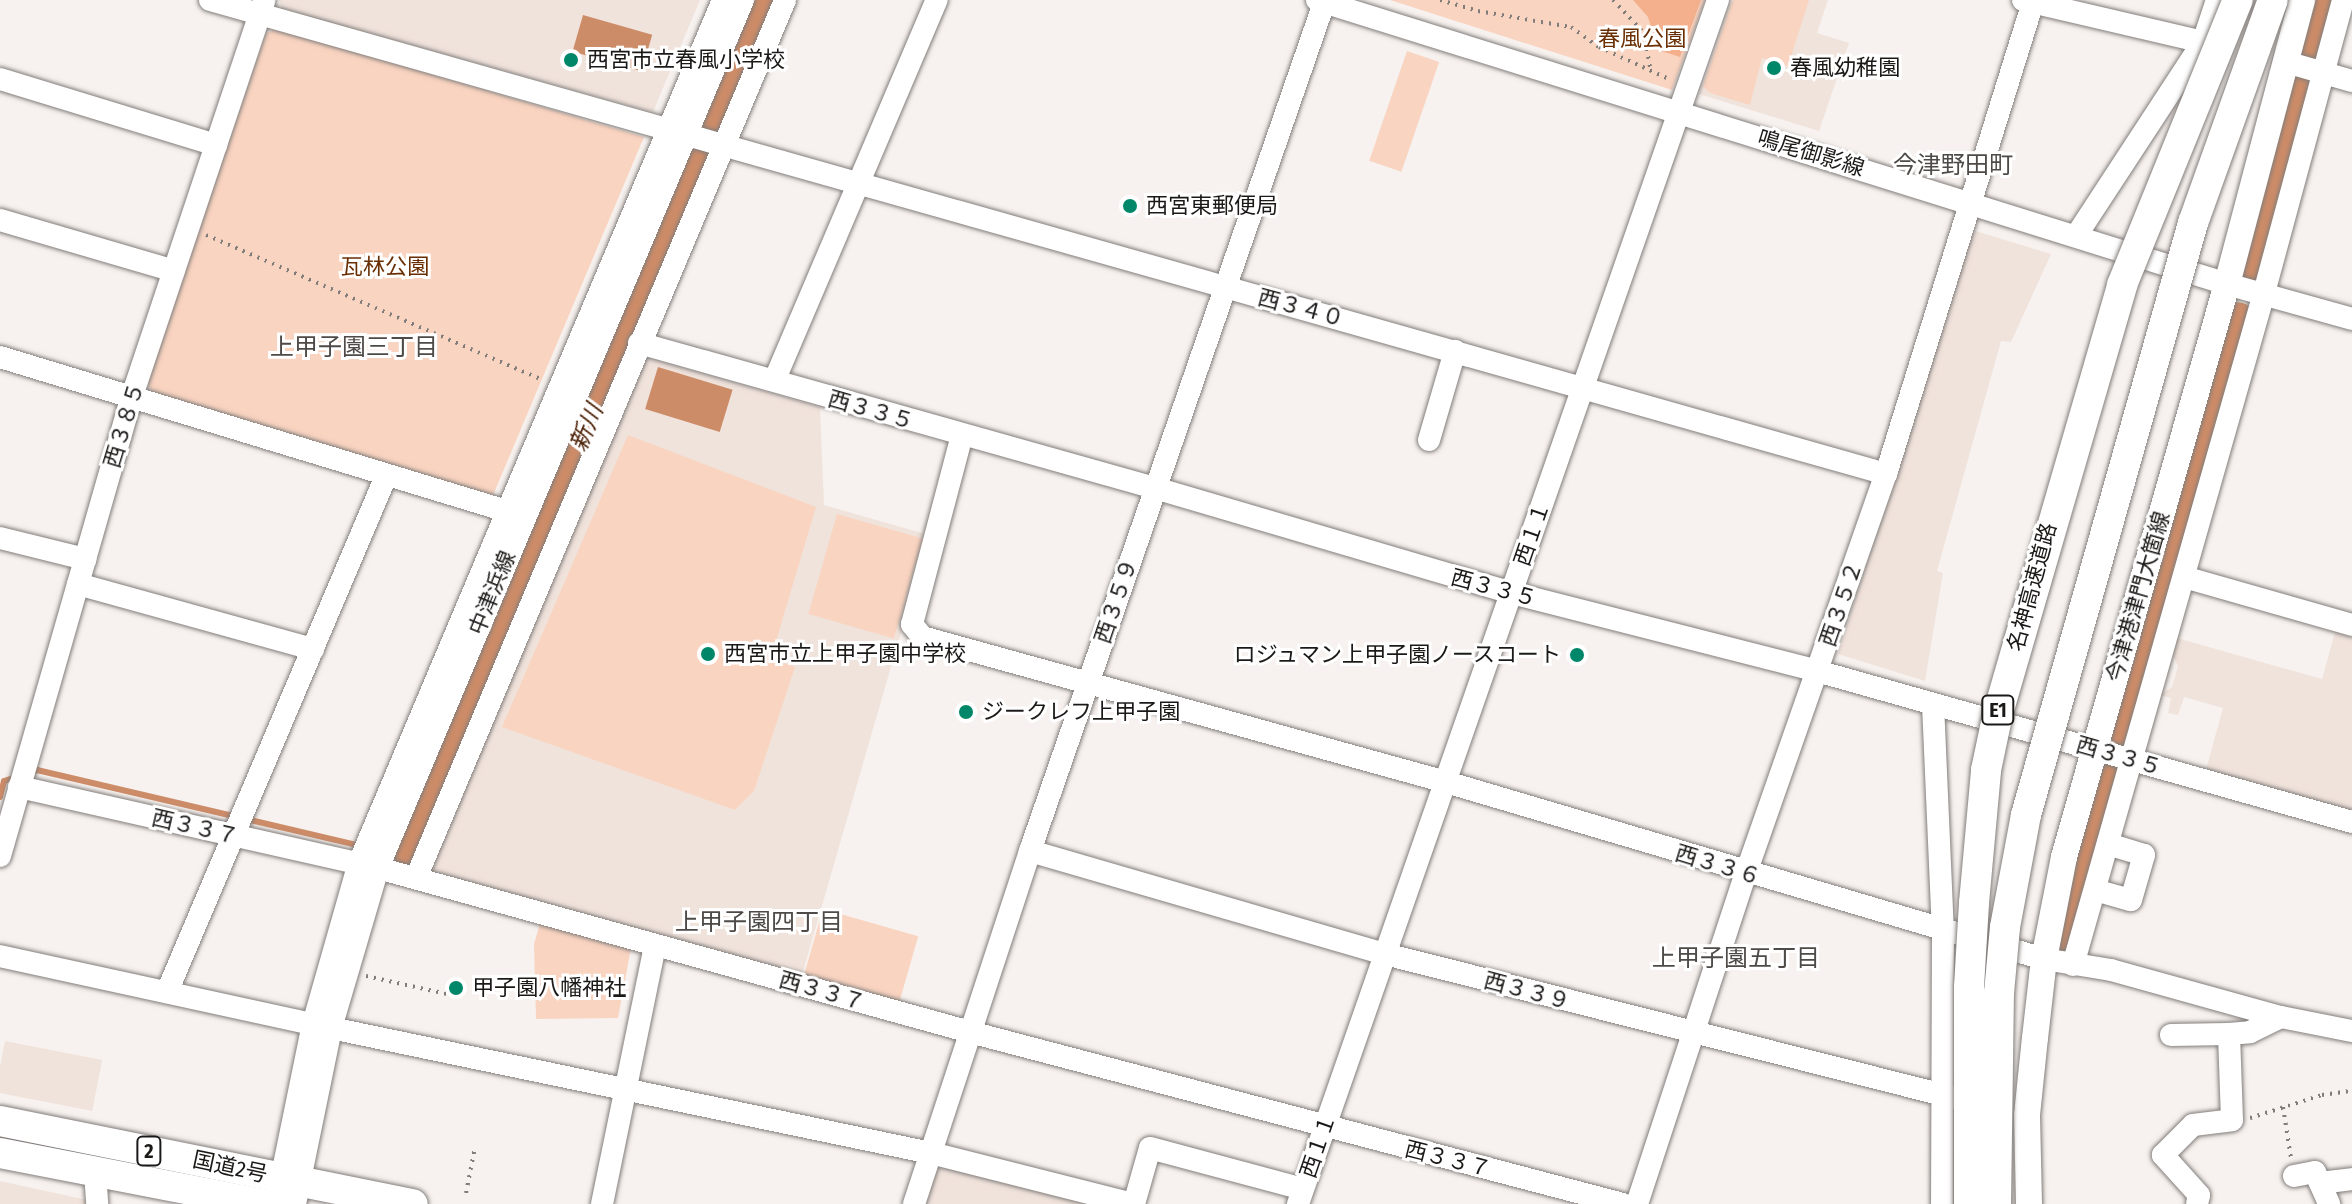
<!DOCTYPE html>
<html>
<head>
<meta charset="utf-8">
<style>
  body { margin:0 }
  #map { position:relative; width:2352px; height:1204px; overflow:hidden; background:#f7f2ef; font-family:"Fira Sans Condensed","Noto Sans JP",sans-serif }
  div>[style] { position:absolute }
  .built>* { inset:0; background:#f0e3dc; transform-origin:0 0 }
  .green>* { inset:0; background:#f9d4c1; transform-origin:0 0 }
  .forest>* { inset:0; background:#f4b08c }
  .water>* { inset:0; background:#cd8c68; transform-origin:0 0 }
  .stream>* { height:6px; margin:-3px; padding:0 3px; transform-origin:3px; border-radius:3px; background:#cd8c68 }
  .river>* { height:36px; margin:-18px; padding:0 18px; transform-origin:18px; border-radius:18px; background:#cd8c68 }
  .minor-tunnel>* { height:22px; margin-top:-11px; transform-origin:0; background:repeating-linear-gradient(90deg,#d6d1cf 0 22px,transparent 0 33px) }
  .path>* { height:4px; margin-top:-2px; transform-origin:0; background:repeating-linear-gradient(90deg,#7f7c7a 0 2px,transparent 0 8px) }
  .roads { filter:drop-shadow(0 0 2px #827d7a) drop-shadow(0 0 2px #827d7a) }
  .minor>* { height:22px; margin:-11px; padding:0 11px; transform-origin:11px; border-radius:11px; background:#fff }
  .major>* { height:26px; margin:-13px; padding:0 13px; transform-origin:13px; border-radius:13px; background:#fff }
  .highway>* { height:30px; margin:-15px; padding:0 15px; transform-origin:15px; border-radius:15px; background:#fff }
  .bridges { filter:drop-shadow(0 0 2px #827d7a) drop-shadow(0 0 2px #827d7a) }
  .highway-bridge>* { height:30px; margin:-15px; padding:0 15px; transform-origin:15px; border-radius:15px; background:#fff }
  .dots>* { width:22px; height:22px; translate:-50% -50%; box-sizing:border-box; border:4px solid #fff; border-radius:50% }
  span { translate:-50% -50%; white-space:nowrap; text-align:center; line-height:1.15; -webkit-text-stroke:6px #fff; paint-order:stroke }
  .shield-label span { padding:2px 6px; background:#fff; border:2px solid; border-radius:6px; -webkit-text-stroke-width:0 }
  .shield-label { font-size:20px; color:#1b1918; font-weight:700 }
  .park-label { font-size:22px; color:#6a2e03 }
  .poi-label { font-size:22px; color:#1b1918 }
  .left { translate:0 -50%; text-align:left }
  .right { translate:-100% -50%; text-align:right }
  .street-label { font-size:22px; color:#1b1918 }
  .neighbourhood-label { font-size:24px; color:#4e4a47 }
  .water-label { font-size:24px; color:#4e2308; font-style:italic }
</style>
</head>
<body>
<div id="map">
  <div class="built">
    <div style="clip-path:polygon(279px 0,700px 0,653px 112px,282px 9px)"></div>
    <div style="clip-path:polygon(1731px 0,1828px 0,1817px 33px,1849px 43px,1819px 131px,1699px 94px)"></div>
    <div style="clip-path:polygon(1972px 230px,2051px 254px,2011px 342px,2001px 341px,1937px 571px,1943px 573px,1925px 681px,1838px 654px)"></div>
    <div style="clip-path:polygon(648px 358px,820px 407px,824px 505px,929px 535px,802px 975px,431px 871px,640px 359px)"></div>
    <div style="clip-path:polygon(2335px 632px,2352px 636px,2352px 814px,2205px 773px,2223px 708px,2184px 697px,2178px 715px,2168px 713px,2171px 698px,2160px 695px,2172px 687px,2178px 666px,2172px 654px,2177px 638px,2322px 679px)"></div>
    <div style="left:5px;top:1041px;width:99px;height:52px;rotate:11deg"></div>
    <div style="clip-path:polygon(943px 1166px,1099px 1204px,925px 1204px,937px 1170px)"></div>
    <div style="clip-path:polygon(0 1181px,87px 1200px,87px 1204px,0 1204px)"></div>
  </div>
  <div class="green">
    <div style="clip-path:polygon(1390px 0,1705px 0,1672px 90px)"></div>
    <div style="clip-path:polygon(1733px 0,1809px 0,1788px 66px,1762px 58px,1750px 105px,1710px 93px,1703px 86px)"></div>
    <div style="clip-path:polygon(277px 29px,644px 137px,491px 500px,152px 393px,147px 382px,266px 33px)"></div>
    <div style="left:1407px;top:51px;width:34px;height:116px;rotate:19deg"></div>
    <div style="clip-path:polygon(628px 435px,816px 507px,771px 658px,795px 667px,754px 791px,735px 810px,502px 727px)"></div>
    <div style="left:837px;top:514px;width:89px;height:104px;rotate:16deg"></div>
    <div style="left:823px;top:909px;width:99px;height:68px;rotate:16deg"></div>
    <div style="clip-path:polygon(540px 924px,631px 948px,618px 1018px,536px 1019px,534px 944px)"></div>
  </div>
  <div class="forest">
    <div style="clip-path:polygon(1633px 0,1701px 0,1680px 57px,1658px 50px,1648px 17px)"></div>
  </div>
  <div class="water">
    <div style="left:583px;top:15px;width:72px;height:38px;rotate:16deg"></div>
    <div style="left:658px;top:367px;width:78px;height:44px;rotate:17deg"></div>
  </div>
  <div class="stream">
    <div style="left:30px;top:773px;width:8px;rotate:-23deg"></div>
    <div style="left:37px;top:770px;width:329px;rotate:13.2deg"></div>
    <div style="left:0;top:797px;width:16px;rotate:-76deg"></div>
    <div style="left:4px;top:781px;width:13px;rotate:-18deg"></div>
  </div>
  <div class="river">
    <div style="left:2252px;top:265px;width:275px;rotate:-74.6deg"></div>
    <div style="left:406px;top:857px;width:45px;rotate:-63.4deg"></div>
    <div style="left:426px;top:817px;width:886px;rotate:-67.29deg"></div>
    <div style="left:2065px;top:949px;width:652px;rotate:-74.62deg"></div>
  </div>
  <div class="minor-tunnel">
    <div style="left:2208px;top:43px;width:80px;rotate:13.7deg"></div>
  </div>
  <div class="path">
    <div style="left:1440px;top:0;width:40px;rotate:16deg"></div>
    <div style="left:1478px;top:11px;width:94px;rotate:9.8deg"></div>
    <div style="left:1571px;top:27px;width:34px;rotate:36deg"></div>
    <div style="left:1599px;top:47px;width:79px;rotate:24.6deg"></div>
    <div style="left:1613px;top:0;width:45px;rotate:46.8deg"></div>
    <div style="left:1644px;top:33px;width:39px;rotate:80deg"></div>
    <div style="left:206px;top:235px;width:367px;rotate:23.3deg"></div>
    <div style="left:366px;top:976px;width:83px;rotate:12.5deg"></div>
    <div style="left:2283px;top:1107px;width:52px;rotate:81.1deg"></div>
    <div style="left:2250px;top:1118px;width:76px;rotate:-17.7deg"></div>
    <div style="left:2322px;top:1095px;width:30px;rotate:-8deg"></div>
    <div style="left:466px;top:1193px;width:47px;rotate:-78.9deg"></div>
  </div>
  <div class="roads">
    <div class="minor">
      <div style="left:210px;top:0;width:1742px;rotate:15.79deg"></div>
      <div style="left:1317px;top:0;width:953px;rotate:17.33deg"></div>
      <div style="left:2227px;top:284px;width:130px;rotate:15.6deg"></div>
      <div style="left:2023px;top:0;width:185px;rotate:13.1deg"></div>
      <div style="left:2286px;top:62px;width:69px;rotate:16.1deg"></div>
      <div style="left:0;top:79px;width:226px;rotate:17deg"></div>
      <div style="left:0;top:220px;width:181px;rotate:16.3deg"></div>
      <div style="left:2076px;top:236px;width:232px;rotate:-56.8deg"></div>
      <div style="left:2203px;top:42px;width:44px;rotate:-71.6deg"></div>
      <div style="left:639px;top:343px;width:536px;rotate:15.7deg"></div>
      <div style="left:1155px;top:488px;width:372px;rotate:16.4deg"></div>
      <div style="left:1512px;top:593px;width:315px;rotate:14.3deg"></div>
      <div style="left:1817px;top:671px;width:556px;rotate:15.76deg"></div>
      <div style="left:0;top:357px;width:547px;rotate:16.91deg"></div>
      <div style="left:775px;top:379px;width:412px;rotate:-66.9deg"></div>
      <div style="left:962px;top:435px;width:196px;rotate:104.8deg"></div>
      <div style="left:912px;top:624px;width:16px;rotate:52deg"></div>
      <div style="left:922px;top:637px;width:544px;rotate:15.47deg"></div>
      <div style="left:1446px;top:782px;width:624px;rotate:16.49deg"></div>
      <div style="left:2044px;top:959px;width:68px;rotate:9.3deg"></div>
      <div style="left:2111px;top:970px;width:176px;rotate:15.5deg"></div>
      <div style="left:2281px;top:1017px;width:72px;rotate:11.2deg"></div>
      <div style="left:1429px;top:440px;width:93px;rotate:-73.7deg"></div>
      <div style="left:0;top:538px;width:88px;rotate:13.9deg"></div>
      <div style="left:2184px;top:577px;width:175px;rotate:15.9deg"></div>
      <div style="left:78px;top:584px;width:244px;rotate:15.5deg"></div>
      <div style="left:1933px;top:704px;width:226px;rotate:87.5deg"></div>
      <div style="left:1943px;top:930px;width:274px;rotate:90.2deg"></div>
      <div style="left:19px;top:787px;width:368px;rotate:12.7deg"></div>
      <div style="left:378px;top:868px;width:614px;rotate:15.48deg"></div>
      <div style="left:970px;top:1032px;width:675px;rotate:14.76deg"></div>
      <div style="left:1030px;top:851px;width:370px;rotate:16.2deg"></div>
      <div style="left:1385px;top:954px;width:617px;rotate:14.17deg"></div>
      <div style="left:0;top:856px;width:475px;rotate:-74deg"></div>
      <div style="left:131px;top:399px;width:420px;rotate:-71.5deg"></div>
      <div style="left:416px;top:878px;width:952px;rotate:-67.2deg"></div>
      <div style="left:2095px;top:890px;width:37px;rotate:16deg"></div>
      <div style="left:2131px;top:900px;width:47px;rotate:-73.9deg"></div>
      <div style="left:2144px;top:855px;width:38px;rotate:-163deg"></div>
      <div style="left:0;top:956px;width:320px;rotate:12.3deg"></div>
      <div style="left:2073px;top:965px;width:699px;rotate:-74.13deg"></div>
      <div style="left:2264px;top:293px;width:303px;rotate:-74.9deg"></div>
      <div style="left:167px;top:992px;width:561px;rotate:-67deg"></div>
      <div style="left:331px;top:1028px;width:613px;rotate:11.77deg"></div>
      <div style="left:931px;top:1153px;width:207px;rotate:14.2deg"></div>
      <div style="left:2171px;top:1035px;width:58px;rotate:-1deg"></div>
      <div style="left:95px;top:1172px;width:32px;rotate:86deg"></div>
      <div style="left:2294px;top:1176px;width:21px;rotate:-11deg"></div>
      <div style="left:2315px;top:1172px;width:35px;rotate:66deg"></div>
      <div style="left:2320px;top:1183px;width:32px;rotate:-7deg"></div>
      <div style="left:276px;top:1204px;width:184px;rotate:-78.4deg"></div>
      <div style="left:313px;top:1024px;width:167px;rotate:-74.1deg"></div>
      <div style="left:359px;top:863px;width:937px;rotate:-67.13deg"></div>
      <div style="left:295px;top:1204px;width:180px;rotate:-78.4deg"></div>
      <div style="left:331px;top:1028px;width:167px;rotate:-73.6deg"></div>
      <div style="left:378px;top:868px;width:942px;rotate:-67.19deg"></div>
      <div style="left:602px;top:1204px;width:264px;rotate:-78.4deg"></div>
      <div style="left:914px;top:1204px;width:372px;rotate:-71.8deg"></div>
      <div style="left:1030px;top:851px;width:901px;rotate:-70.88deg"></div>
      <div style="left:1134px;top:1204px;width:58px;rotate:-74.1deg"></div>
      <div style="left:1150px;top:1148px;width:158px;rotate:15deg"></div>
      <div style="left:1298px;top:1204px;width:1275px;rotate:-70.77deg"></div>
      <div style="left:1637px;top:1204px;width:348px;rotate:-71.8deg"></div>
      <div style="left:1746px;top:873px;width:423px;rotate:-70.7deg"></div>
      <div style="left:1886px;top:474px;width:497px;rotate:-72.7deg"></div>
      <div style="left:2197px;top:1204px;width:9px;rotate:-77deg"></div>
      <div style="left:2199px;top:1195px;width:54px;rotate:-132deg"></div>
      <div style="left:2163px;top:1155px;width:42px;rotate:-45deg"></div>
      <div style="left:2193px;top:1125px;width:39px;rotate:-7deg"></div>
      <div style="left:2232px;top:1120px;width:86px;rotate:-92deg"></div>
      <div style="left:2229px;top:1034px;width:21px;rotate:-5deg"></div>
      <div style="left:2250px;top:1032px;width:34px;rotate:-26deg"></div>
    </div>
    <div class="major">
      <div style="left:2029px;top:1204px;width:89px;rotate:-91.3deg"></div>
      <div style="left:2027px;top:1115px;width:77px;rotate:-84.1deg"></div>
      <div style="left:2035px;top:1038px;width:80px;rotate:-83.5deg"></div>
      <div style="left:2044px;top:959px;width:104px;rotate:-78.9deg"></div>
      <div style="left:2064px;top:857px;width:596px;rotate:-74.12deg"></div>
      <div style="left:2227px;top:284px;width:294px;rotate:-75.2deg"></div>
    </div>
    <div class="highway">
      <div style="left:0;top:1121px;width:421px;rotate:11.4deg"></div>
      <div style="left:0;top:1153px;width:268px;rotate:11deg"></div>
    </div>
  </div>
  <div class="bridges">
    <div class="highway-bridge">
      <div style="left:1969px;top:1204px;width:217px;rotate:-90deg"></div>
      <div style="left:1969px;top:987px;width:84px;rotate:-86.6deg"></div>
      <div style="left:1974px;top:903px;width:134px;rotate:-84.8deg"></div>
      <div style="left:1986px;top:770px;width:58px;rotate:-78.1deg"></div>
      <div style="left:1998px;top:713px;width:446px;rotate:-73.8deg"></div>
      <div style="left:2122px;top:285px;width:308px;rotate:-67.9deg"></div>
      <div style="left:1996px;top:1204px;width:211px;rotate:-89.2deg"></div>
      <div style="left:1999px;top:993px;width:66px;rotate:-84.8deg"></div>
      <div style="left:2005px;top:927px;width:114px;rotate:-79.4deg"></div>
      <div style="left:2026px;top:815px;width:615px;rotate:-74.25deg"></div>
      <div style="left:2193px;top:223px;width:237px;rotate:-70.3deg"></div>
    </div>
  </div>
  <div class="dots">
    <div style="left:571px;top:60px;background:#008669"></div>
    <div style="left:1774px;top:68px;background:#008669"></div>
    <div style="left:1130px;top:206px;background:#008669"></div>
    <div style="left:708px;top:654px;background:#008669"></div>
    <div style="left:1577px;top:655px;background:#008669"></div>
    <div style="left:966px;top:712px;background:#008669"></div>
    <div style="left:456px;top:988px;background:#008669"></div>
  </div>
  <div class="shield-label">
    <span style="left:1998px;top:710px">E1</span>
    <span style="left:149px;top:1151px">2</span>
  </div>
  <div class="park-label">
    <span style="left:1642px;top:39px">春風公園</span>
    <span style="left:385px;top:267px">瓦林公園</span>
  </div>
  <div class="poi-label">
    <span class="left" style="left:587px;top:60px">西宮市立春風小学校</span>
    <span class="left" style="left:1790px;top:68px">春風幼稚園</span>
    <span class="left" style="left:1146px;top:206px">西宮東郵便局</span>
    <span class="left" style="left:724px;top:654px">西宮市立上甲子園中学校</span>
    <span class="right" style="left:1561px;top:655px">ロジュマン上甲子園ノースコート</span>
    <span class="left" style="left:982px;top:712px">ジークレフ上甲子園</span>
    <span class="left" style="left:472px;top:988px">甲子園八幡神社</span>
  </div>
  <div class="street-label">
    <span style="left:1811px;top:153px;rotate:17deg">鳴尾御影線</span>
    <span style="left:1301px;top:308px;rotate:15deg">西３４０</span>
    <span style="left:871px;top:410px;rotate:16deg">西３３５</span>
    <span style="left:124px;top:425px;rotate:-73deg">西３８５</span>
    <span style="left:1532px;top:534px;rotate:-71deg">西１１</span>
    <span style="left:2032px;top:587px;rotate:-75deg">名神高速道路</span>
    <span style="left:1494px;top:588px;rotate:15deg">西３３５</span>
    <span style="left:492px;top:593px;rotate:-68deg">中津浜線</span>
    <span style="left:2138px;top:597px;rotate:-74deg">今津港津門大箇線</span>
    <span style="left:1116px;top:601px;rotate:-71deg">西３５９</span>
    <span style="left:1841px;top:604px;rotate:-71deg">西３５２</span>
    <span style="left:2119px;top:756px;rotate:16deg">西３３５</span>
    <span style="left:195px;top:827px;rotate:13deg">西３３７</span>
    <span style="left:1718px;top:865px;rotate:17deg">西３３６</span>
    <span style="left:822px;top:991px;rotate:16deg">西３３７</span>
    <span style="left:1527px;top:991px;rotate:15deg">西３３９</span>
    <span style="left:1318px;top:1146px;rotate:-71deg">西１１</span>
    <span style="left:1448px;top:1159px;rotate:14deg">西３３７</span>
    <span style="left:230px;top:1167px;rotate:12deg">国道2号</span>
  </div>
  <div class="neighbourhood-label">
    <span style="left:1953px;top:166px">今津野田町</span>
    <span style="left:354px;top:348px">上甲子園三丁目</span>
    <span style="left:759px;top:923px">上甲子園四丁目</span>
    <span style="left:1736px;top:959px">上甲子園五丁目</span>
  </div>
  <div class="water-label">
    <span style="left:587px;top:428px;rotate:-67deg">新川</span>
  </div>
</div>
</body>
</html>
